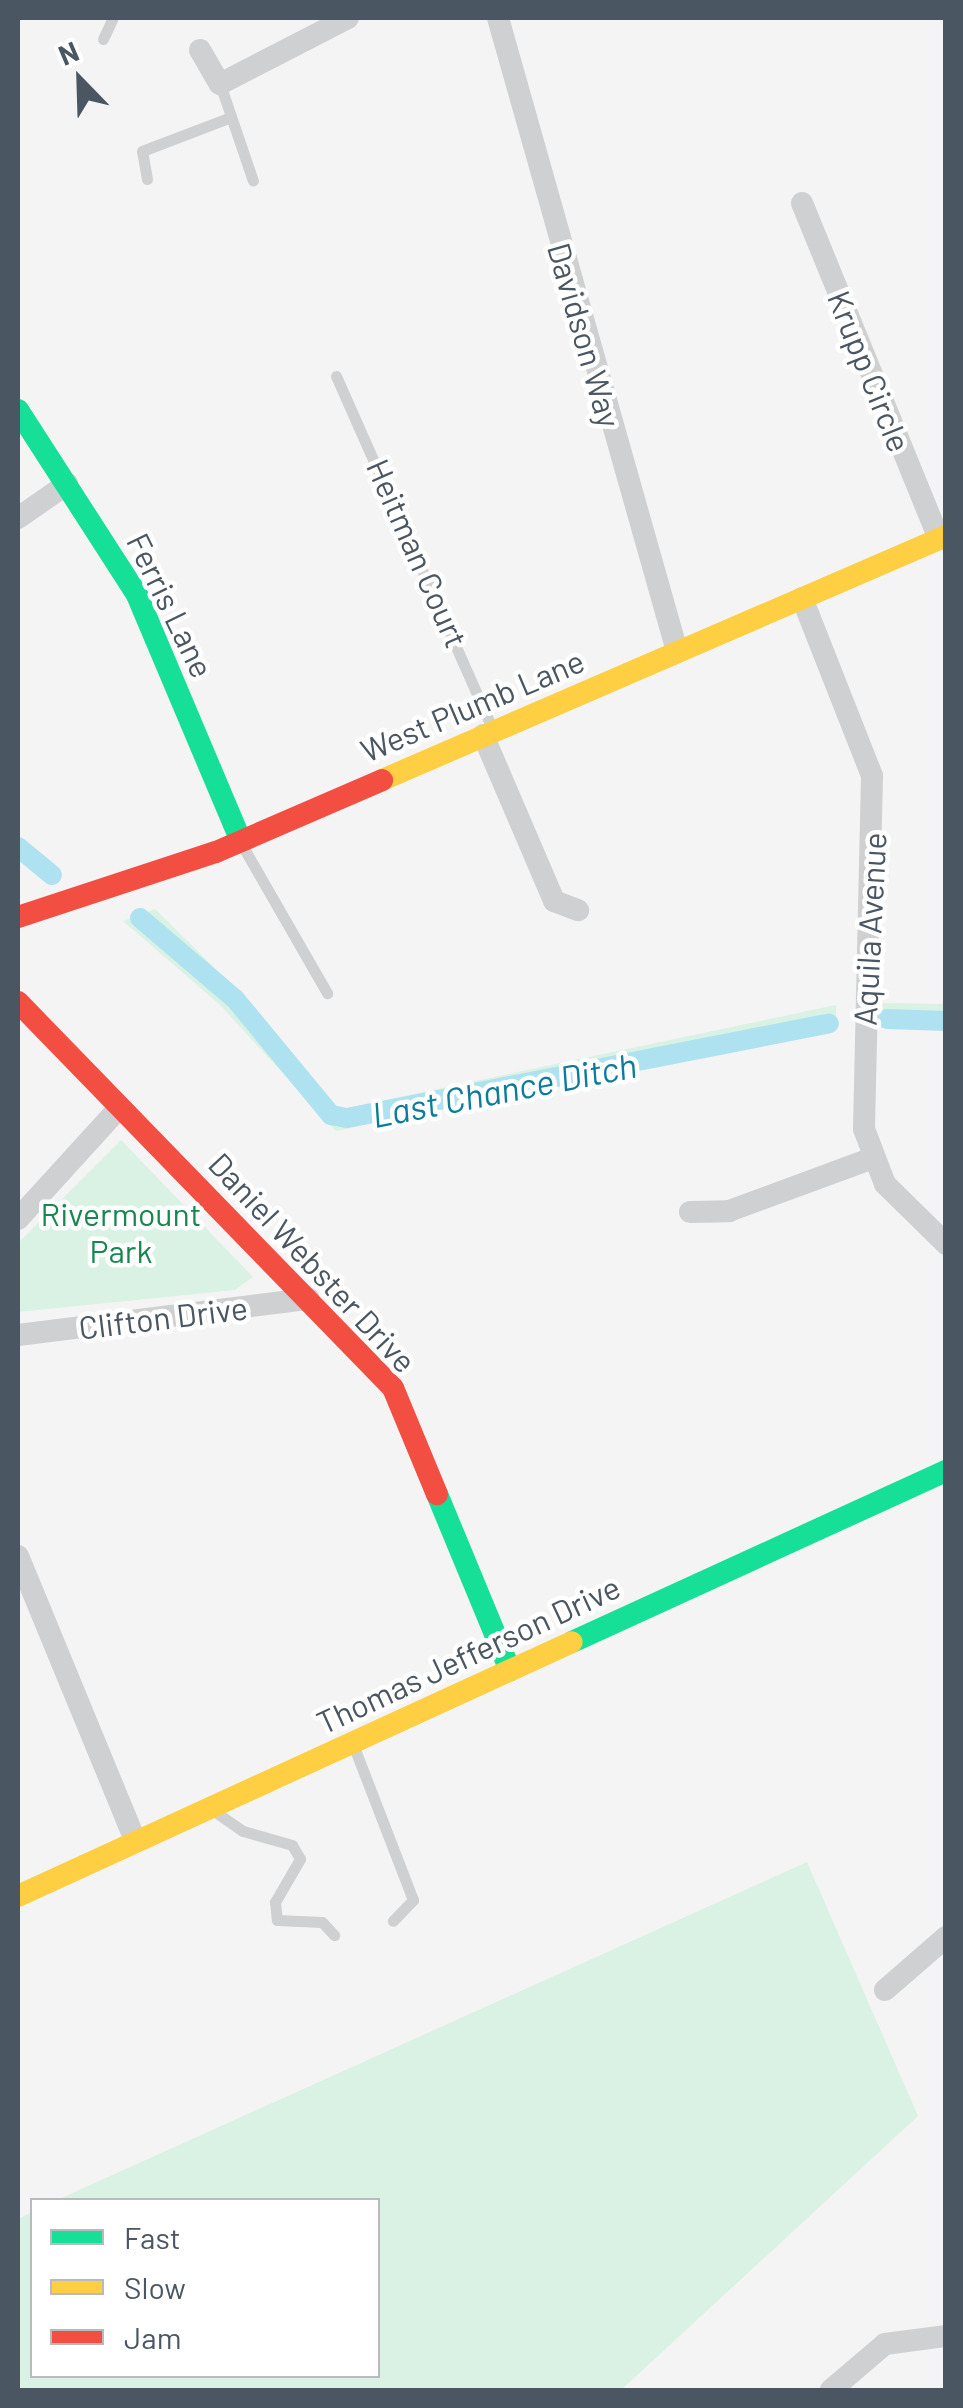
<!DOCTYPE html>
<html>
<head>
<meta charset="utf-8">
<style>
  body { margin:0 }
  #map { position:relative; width:963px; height:2408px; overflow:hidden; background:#f4f4f4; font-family:Barlow,sans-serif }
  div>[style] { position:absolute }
  .green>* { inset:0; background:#d9f2e3; transform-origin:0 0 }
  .canal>* { height:20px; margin:-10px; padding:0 10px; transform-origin:10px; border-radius:10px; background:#aee2f0 }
  .lane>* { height:11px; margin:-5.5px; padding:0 5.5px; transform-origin:5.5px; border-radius:5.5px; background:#ced0d2 }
  .street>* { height:22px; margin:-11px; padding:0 11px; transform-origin:11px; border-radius:11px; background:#ced0d2 }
  .fast>* { height:22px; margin:-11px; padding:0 11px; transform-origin:11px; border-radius:11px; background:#16e098 }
  .slow>* { height:22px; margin:-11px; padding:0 11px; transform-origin:11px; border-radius:11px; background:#ffcf43 }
  .jam>* { height:22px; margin:-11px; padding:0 11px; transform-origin:11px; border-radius:11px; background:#f24e42 }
  span { translate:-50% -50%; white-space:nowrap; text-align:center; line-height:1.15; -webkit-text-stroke:9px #fff; paint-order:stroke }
  .street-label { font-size:32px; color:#4a5661 }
  .park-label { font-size:32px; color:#17864f }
  .water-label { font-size:35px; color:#0c7c9b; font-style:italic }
  .frame { position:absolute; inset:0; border:20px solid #4a5661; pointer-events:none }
  .legend { position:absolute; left:30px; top:2198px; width:350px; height:180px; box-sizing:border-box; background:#fff; border:2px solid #b7bbc0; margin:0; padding:12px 18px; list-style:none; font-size:30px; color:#4a5661 }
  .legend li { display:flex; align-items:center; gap:20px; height:50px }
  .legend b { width:50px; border:2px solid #b7bbc0 }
  .north { position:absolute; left:30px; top:30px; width:100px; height:100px; -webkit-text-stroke:8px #fff; paint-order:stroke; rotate:337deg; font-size:28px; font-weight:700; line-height:40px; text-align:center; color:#4a5661 }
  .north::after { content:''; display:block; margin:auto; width:35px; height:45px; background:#4a5661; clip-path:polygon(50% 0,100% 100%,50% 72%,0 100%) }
</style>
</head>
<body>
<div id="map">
  <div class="green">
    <div style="clip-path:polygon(155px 909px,238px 991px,333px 1111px,836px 1005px,836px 1027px,336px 1131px,219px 1004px,123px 921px)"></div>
    <div style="left:883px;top:1003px;width:62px;height:23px;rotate:1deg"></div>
    <div style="clip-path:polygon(121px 1140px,253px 1277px,235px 1290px,18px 1312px,18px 1243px)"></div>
    <div style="clip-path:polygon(807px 1862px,918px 2116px,621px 2390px,18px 2390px,18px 2219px,32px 2212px,32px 2376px,378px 2376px,378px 2200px,57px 2200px)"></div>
  </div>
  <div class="canal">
    <div style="left:18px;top:847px;width:44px;rotate:39.5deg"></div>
    <div style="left:140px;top:918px;width:125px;rotate:40.5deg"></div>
    <div style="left:235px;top:999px;width:151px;rotate:50.4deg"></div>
    <div style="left:331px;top:1115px;width:16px;rotate:11deg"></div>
    <div style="left:347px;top:1118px;width:491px;rotate:-11.1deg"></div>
    <div style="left:887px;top:1019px;width:59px;rotate:1.9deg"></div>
  </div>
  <div class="lane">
    <div style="left:103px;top:39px;width:23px;rotate:-65deg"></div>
    <div style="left:220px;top:84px;width:102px;rotate:71.2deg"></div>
    <div style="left:147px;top:179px;width:28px;rotate:-100deg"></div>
    <div style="left:142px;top:151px;width:95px;rotate:-20.9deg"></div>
    <div style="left:336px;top:376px;width:385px;rotate:66.1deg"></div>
    <div style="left:242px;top:845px;width:171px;rotate:60.1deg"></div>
    <div style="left:354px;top:1747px;width:164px;rotate:68.9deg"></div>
    <div style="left:413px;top:1900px;width:29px;rotate:134deg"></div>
    <div style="left:214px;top:1811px;width:35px;rotate:35deg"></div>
    <div style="left:243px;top:1831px;width:51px;rotate:15.9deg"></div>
    <div style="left:292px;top:1845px;width:16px;rotate:60deg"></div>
    <div style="left:300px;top:1859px;width:50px;rotate:120.2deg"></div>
    <div style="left:275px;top:1902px;width:18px;rotate:84deg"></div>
    <div style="left:277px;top:1920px;width:45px;rotate:2.5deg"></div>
    <div style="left:322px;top:1922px;width:18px;rotate:47deg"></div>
  </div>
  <div class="street">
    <div style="left:498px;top:18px;width:658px;rotate:74.21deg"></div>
    <div style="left:200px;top:50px;width:39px;rotate:60deg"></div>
    <div style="left:220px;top:84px;width:144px;rotate:-27.3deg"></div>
    <div style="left:802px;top:203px;width:363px;rotate:67.8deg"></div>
    <div style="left:18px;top:518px;width:60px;rotate:-34.8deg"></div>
    <div style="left:802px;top:598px;width:191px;rotate:68.5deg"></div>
    <div style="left:872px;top:776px;width:353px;rotate:91.3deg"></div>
    <div style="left:864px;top:1129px;width:59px;rotate:69.1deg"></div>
    <div style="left:885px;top:1184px;width:86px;rotate:44.5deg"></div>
    <div style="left:483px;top:735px;width:181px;rotate:66.8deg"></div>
    <div style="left:554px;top:901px;width:26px;rotate:21deg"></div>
    <div style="left:690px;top:1212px;width:39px;rotate:-1deg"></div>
    <div style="left:729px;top:1211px;width:153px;rotate:-20.2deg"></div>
    <div style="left:18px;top:1219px;width:151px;rotate:-47.7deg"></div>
    <div style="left:18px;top:1335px;width:293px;rotate:-7.1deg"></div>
    <div style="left:18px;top:1556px;width:309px;rotate:67.6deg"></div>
    <div style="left:885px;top:1990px;width:81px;rotate:-41deg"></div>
    <div style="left:831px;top:2390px;width:71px;rotate:-40.4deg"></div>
    <div style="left:885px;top:2344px;width:62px;rotate:-7.5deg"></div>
  </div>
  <div class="fast">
    <div style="left:18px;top:410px;width:220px;rotate:57.2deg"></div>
    <div style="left:137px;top:595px;width:267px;rotate:67.1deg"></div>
    <div style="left:437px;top:1494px;width:191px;rotate:67.5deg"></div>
    <div style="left:572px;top:1642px;width:411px;rotate:-24.6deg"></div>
  </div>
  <div class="slow">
    <div style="left:382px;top:780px;width:615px;rotate:-23.39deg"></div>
    <div style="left:18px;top:1896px;width:609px;rotate:-24.63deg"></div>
  </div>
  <div class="jam">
    <div style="left:18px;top:917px;width:208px;rotate:-18.2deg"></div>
    <div style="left:216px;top:852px;width:181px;rotate:-23.4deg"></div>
    <div style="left:18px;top:1002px;width:538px;rotate:45.83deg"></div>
    <div style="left:393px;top:1388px;width:115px;rotate:67.5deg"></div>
  </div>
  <div class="street-label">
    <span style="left:585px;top:335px;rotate:74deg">Davidson Way</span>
    <span style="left:870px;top:371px;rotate:68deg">Krupp Circle</span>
    <span style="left:418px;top:553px;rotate:66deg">Heitman Court</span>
    <span style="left:171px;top:605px;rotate:64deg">Ferris Lane</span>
    <span style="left:472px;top:705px;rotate:-23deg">West Plumb Lane</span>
    <span style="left:869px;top:929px;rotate:-87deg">Aquila Avenue</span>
    <span style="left:313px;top:1262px;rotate:47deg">Daniel Webster Drive</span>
    <span style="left:163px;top:1317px;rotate:-7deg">Clifton Drive</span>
    <span style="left:468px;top:1654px;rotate:-25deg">Thomas Jefferson Drive</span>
  </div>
  <div class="park-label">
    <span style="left:121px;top:1232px">Rivermount<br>Park</span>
  </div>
  <div class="water-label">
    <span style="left:504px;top:1089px;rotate:-11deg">Last Chance Ditch</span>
  </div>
  <div class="frame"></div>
  <ul class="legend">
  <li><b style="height:12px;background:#16e098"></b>Fast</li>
  <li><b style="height:12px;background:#ffcf43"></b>Slow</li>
  <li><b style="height:12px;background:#f24e42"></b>Jam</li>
  </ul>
  <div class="north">N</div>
</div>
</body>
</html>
